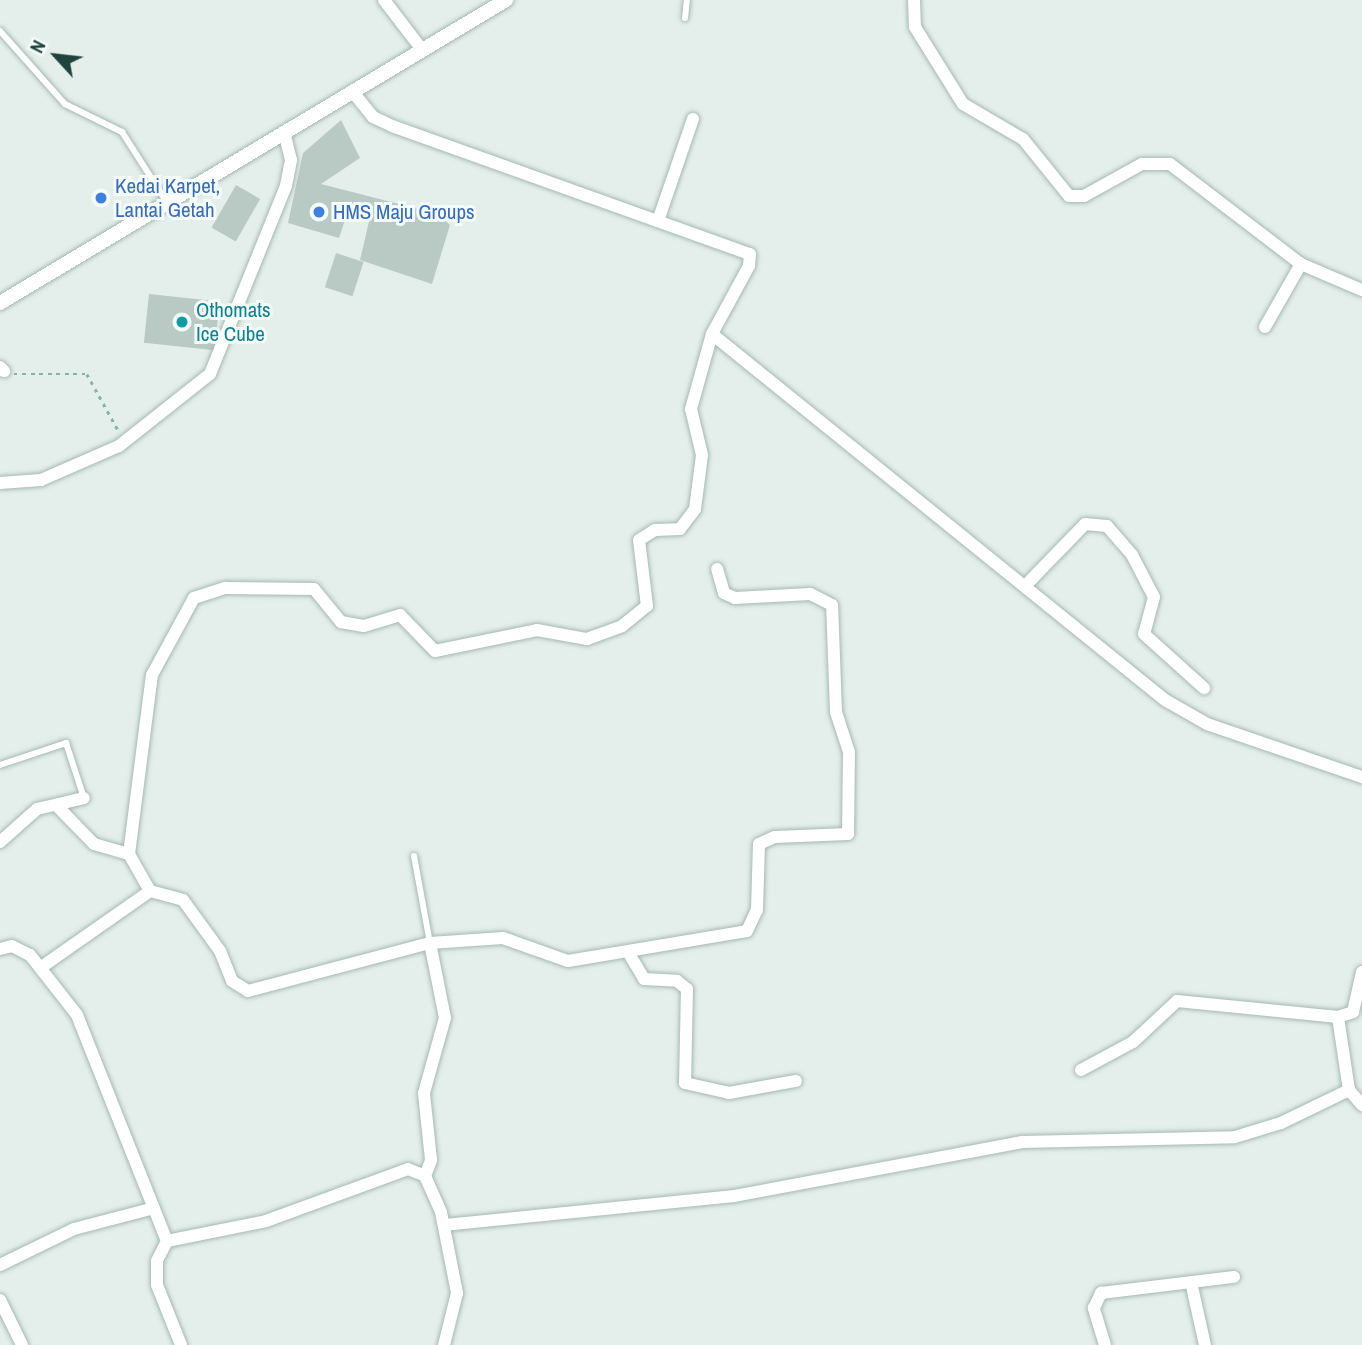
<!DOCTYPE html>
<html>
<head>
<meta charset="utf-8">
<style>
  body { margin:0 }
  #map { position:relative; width:1362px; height:1345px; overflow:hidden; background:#e4efeb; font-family:"Archivo Narrow",sans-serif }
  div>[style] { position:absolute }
  .building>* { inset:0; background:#b9cac4; transform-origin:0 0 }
  .path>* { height:2.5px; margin-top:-1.25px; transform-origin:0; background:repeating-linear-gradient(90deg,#81b6aa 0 3.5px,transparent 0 8.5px) }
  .roads { filter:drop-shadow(0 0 2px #a6b8b3) drop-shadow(0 0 2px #a6b8b3) }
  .service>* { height:6px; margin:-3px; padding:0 3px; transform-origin:3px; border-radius:3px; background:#fff }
  .minor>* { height:12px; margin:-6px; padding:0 6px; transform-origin:6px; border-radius:6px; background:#fff }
  .tertiary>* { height:14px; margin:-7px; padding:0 7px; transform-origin:7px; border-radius:7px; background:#fff }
  .dots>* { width:19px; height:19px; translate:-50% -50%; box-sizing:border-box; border:4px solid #f5fbf8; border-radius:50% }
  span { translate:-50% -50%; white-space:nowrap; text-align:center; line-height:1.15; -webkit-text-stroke:6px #f5fbf8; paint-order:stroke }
  .shop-label { font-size:21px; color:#366cbe }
  .left { translate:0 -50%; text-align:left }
  .culture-label { font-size:21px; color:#0d838f }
  .north { position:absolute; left:21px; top:21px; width:70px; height:70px; -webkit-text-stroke:5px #f5fbf8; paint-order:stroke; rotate:297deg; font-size:19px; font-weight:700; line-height:28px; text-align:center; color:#21433d }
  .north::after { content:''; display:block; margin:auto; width:24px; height:32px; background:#21433d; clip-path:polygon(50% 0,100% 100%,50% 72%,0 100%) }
</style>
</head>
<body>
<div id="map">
  <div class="building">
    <div style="clip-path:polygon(341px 120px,360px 158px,321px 184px,438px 214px,450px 225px,432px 284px,360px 260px,370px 217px,348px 211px,339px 238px,288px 223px,303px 153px)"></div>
    <div style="left:236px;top:185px;width:28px;height:49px;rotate:30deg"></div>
    <div style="left:336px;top:253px;width:29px;height:36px;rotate:18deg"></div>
    <div style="left:149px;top:294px;width:71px;height:49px;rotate:6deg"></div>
  </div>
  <div class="path">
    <div style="left:14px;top:374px;width:73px"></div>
    <div style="left:87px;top:374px;width:64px;rotate:61deg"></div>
  </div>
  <div class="roads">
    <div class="service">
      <div style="left:685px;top:18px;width:18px;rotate:-84deg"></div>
      <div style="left:0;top:31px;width:98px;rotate:48.3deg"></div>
      <div style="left:65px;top:104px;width:64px;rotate:26.2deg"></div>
      <div style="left:122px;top:132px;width:82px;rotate:57.5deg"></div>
      <div style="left:0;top:765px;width:70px;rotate:-18.4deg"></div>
      <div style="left:66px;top:743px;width:58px;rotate:71.9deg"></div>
      <div style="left:414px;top:856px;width:88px;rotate:79.6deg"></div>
    </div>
    <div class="minor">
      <div style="left:384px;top:0;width:59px;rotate:52.5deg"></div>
      <div style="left:914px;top:0;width:27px;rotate:88deg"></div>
      <div style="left:915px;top:27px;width:91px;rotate:58.1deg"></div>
      <div style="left:963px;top:104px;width:69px;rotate:30.3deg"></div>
      <div style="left:1023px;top:139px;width:73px;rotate:51.1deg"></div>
      <div style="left:1069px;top:196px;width:15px"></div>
      <div style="left:1084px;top:196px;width:66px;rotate:-28.9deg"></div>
      <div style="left:1142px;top:164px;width:28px"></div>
      <div style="left:1170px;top:164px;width:165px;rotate:37.4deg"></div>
      <div style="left:352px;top:91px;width:33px;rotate:51deg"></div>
      <div style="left:373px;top:117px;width:21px;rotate:25deg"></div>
      <div style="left:392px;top:126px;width:380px;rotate:19.7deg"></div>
      <div style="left:750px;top:254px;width:12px;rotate:95deg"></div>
      <div style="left:749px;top:266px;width:77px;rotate:118.6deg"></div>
      <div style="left:712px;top:334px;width:582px;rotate:38.94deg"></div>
      <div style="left:1165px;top:700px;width:48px;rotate:29.7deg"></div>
      <div style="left:1207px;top:724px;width:164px;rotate:18.9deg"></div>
      <div style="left:658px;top:221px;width:108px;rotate:-71.1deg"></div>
      <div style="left:1265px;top:327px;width:73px;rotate:-60.3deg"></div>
      <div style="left:1301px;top:264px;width:66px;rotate:23.1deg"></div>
      <div style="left:0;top:367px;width:6px;rotate:45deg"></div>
      <div style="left:0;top:483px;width:41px;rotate:-4.2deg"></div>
      <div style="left:41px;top:480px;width:85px;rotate:-23.6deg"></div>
      <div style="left:119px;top:446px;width:116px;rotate:-38.4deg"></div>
      <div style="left:210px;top:374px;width:203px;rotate:-68deg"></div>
      <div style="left:286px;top:186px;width:26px;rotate:-79deg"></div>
      <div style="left:291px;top:160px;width:29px;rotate:-104deg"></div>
      <div style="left:1025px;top:586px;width:86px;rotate:-45.9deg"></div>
      <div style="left:1085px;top:524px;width:22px;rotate:5deg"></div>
      <div style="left:1107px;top:526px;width:38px;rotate:49deg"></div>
      <div style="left:1132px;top:555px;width:47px;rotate:62.4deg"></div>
      <div style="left:1154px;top:597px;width:38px;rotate:105deg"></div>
      <div style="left:1144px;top:634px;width:81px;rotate:42deg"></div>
      <div style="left:56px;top:805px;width:54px;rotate:45.7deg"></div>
      <div style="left:94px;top:844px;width:36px;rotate:16deg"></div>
      <div style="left:0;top:842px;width:50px;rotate:-41.7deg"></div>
      <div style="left:37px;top:809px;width:48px;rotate:-13.2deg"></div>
      <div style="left:150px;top:891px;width:43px;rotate:-119.6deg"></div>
      <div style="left:129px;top:854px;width:180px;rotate:-82.7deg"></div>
      <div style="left:152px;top:675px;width:88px;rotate:-61.4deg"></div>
      <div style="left:194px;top:598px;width:33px;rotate:-18deg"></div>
      <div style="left:225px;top:588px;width:89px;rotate:0.6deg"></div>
      <div style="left:314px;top:589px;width:43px;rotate:50.7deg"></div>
      <div style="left:341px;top:622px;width:23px;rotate:10deg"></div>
      <div style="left:364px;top:626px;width:38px;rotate:-17deg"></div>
      <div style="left:400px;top:615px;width:50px;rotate:45.8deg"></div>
      <div style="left:435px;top:651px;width:104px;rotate:-11.6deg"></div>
      <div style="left:537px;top:630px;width:51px;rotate:10.2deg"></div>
      <div style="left:587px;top:639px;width:37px;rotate:-20deg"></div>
      <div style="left:622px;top:626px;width:32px;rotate:-39deg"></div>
      <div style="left:647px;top:606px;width:66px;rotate:-96.9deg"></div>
      <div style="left:639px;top:540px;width:19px;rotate:-32deg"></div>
      <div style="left:655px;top:530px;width:25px;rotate:-2deg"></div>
      <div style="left:680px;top:529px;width:25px;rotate:-53deg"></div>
      <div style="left:695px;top:509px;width:54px;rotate:-82.6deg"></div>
      <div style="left:702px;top:455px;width:47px;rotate:-103.4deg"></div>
      <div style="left:691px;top:409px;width:78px;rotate:-74.4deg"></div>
      <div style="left:0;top:949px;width:12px;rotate:-14deg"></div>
      <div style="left:12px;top:946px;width:20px;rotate:27deg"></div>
      <div style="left:30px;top:955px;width:76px;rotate:51.9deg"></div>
      <div style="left:77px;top:1015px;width:243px;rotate:68.3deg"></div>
      <div style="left:167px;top:1241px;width:101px;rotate:-11.4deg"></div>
      <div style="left:266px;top:1221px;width:151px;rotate:-20.1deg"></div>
      <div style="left:408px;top:1169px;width:18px;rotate:22deg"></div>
      <div style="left:425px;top:1176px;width:39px;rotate:66deg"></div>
      <div style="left:441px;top:1212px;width:83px;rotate:78.8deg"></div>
      <div style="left:457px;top:1293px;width:54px;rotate:104deg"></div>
      <div style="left:628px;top:952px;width:31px;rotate:59deg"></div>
      <div style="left:644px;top:979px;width:33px;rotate:3deg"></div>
      <div style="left:677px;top:981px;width:13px;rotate:39deg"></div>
      <div style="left:687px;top:989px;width:94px;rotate:91.2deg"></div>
      <div style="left:685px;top:1083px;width:45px;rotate:12.8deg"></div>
      <div style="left:729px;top:1093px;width:68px;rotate:-10.2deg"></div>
      <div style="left:43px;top:966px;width:131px;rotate:-35deg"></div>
      <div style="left:150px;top:891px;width:34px;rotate:15deg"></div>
      <div style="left:183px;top:900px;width:63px;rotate:54deg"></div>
      <div style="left:220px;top:951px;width:32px;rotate:68deg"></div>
      <div style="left:232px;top:981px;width:19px;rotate:32deg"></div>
      <div style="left:248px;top:991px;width:188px;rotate:-14.8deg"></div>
      <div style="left:430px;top:943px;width:73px;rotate:-3.9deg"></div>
      <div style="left:503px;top:938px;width:69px;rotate:19.5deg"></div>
      <div style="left:568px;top:961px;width:181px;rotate:-9.5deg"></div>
      <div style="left:747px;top:931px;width:23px;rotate:-65deg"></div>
      <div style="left:757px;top:910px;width:66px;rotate:-88.3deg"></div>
      <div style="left:759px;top:844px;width:17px;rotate:-24deg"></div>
      <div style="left:775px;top:837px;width:73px;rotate:-2.4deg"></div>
      <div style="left:848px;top:834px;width:82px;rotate:-89.3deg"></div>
      <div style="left:849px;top:752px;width:42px;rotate:-108deg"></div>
      <div style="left:836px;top:712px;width:107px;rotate:-92.1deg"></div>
      <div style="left:832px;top:605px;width:25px;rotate:-153deg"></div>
      <div style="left:810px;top:594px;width:75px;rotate:176.9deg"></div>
      <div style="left:735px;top:598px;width:12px;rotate:-156deg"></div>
      <div style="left:724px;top:593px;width:25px;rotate:-106deg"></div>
      <div style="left:1081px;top:1070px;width:59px;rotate:-28.3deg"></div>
      <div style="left:1133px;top:1042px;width:60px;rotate:-43deg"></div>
      <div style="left:1177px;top:1001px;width:162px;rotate:5.7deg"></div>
      <div style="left:1349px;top:1090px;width:20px;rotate:49deg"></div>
      <div style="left:425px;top:1176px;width:17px;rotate:-69deg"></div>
      <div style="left:431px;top:1160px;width:67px;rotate:-96deg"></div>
      <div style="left:424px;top:1093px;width:78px;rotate:-74.4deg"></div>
      <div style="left:445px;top:1018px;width:76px;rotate:-101.3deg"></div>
      <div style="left:444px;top:1225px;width:291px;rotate:-5.7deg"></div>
      <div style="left:734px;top:1196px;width:293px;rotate:-10.6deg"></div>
      <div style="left:1022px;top:1142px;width:213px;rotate:-1.3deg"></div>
      <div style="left:1235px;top:1137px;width:48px;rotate:-16.9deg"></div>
      <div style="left:1281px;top:1123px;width:76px;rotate:-25.9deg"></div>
      <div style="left:1349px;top:1090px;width:74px;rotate:-98.6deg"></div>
      <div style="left:1338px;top:1017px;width:16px;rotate:-18deg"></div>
      <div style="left:1353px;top:1012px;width:41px;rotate:-77.3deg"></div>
      <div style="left:167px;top:1241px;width:22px;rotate:117deg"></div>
      <div style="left:157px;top:1261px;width:24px;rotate:90deg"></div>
      <div style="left:157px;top:1285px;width:65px;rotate:68.2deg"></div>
      <div style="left:0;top:1265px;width:82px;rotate:-25.9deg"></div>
      <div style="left:74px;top:1229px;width:79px;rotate:-14.7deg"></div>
      <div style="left:1191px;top:1282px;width:65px;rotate:77.5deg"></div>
      <div style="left:0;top:1300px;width:50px;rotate:63.9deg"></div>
      <div style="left:1105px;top:1345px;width:39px;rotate:-107deg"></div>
      <div style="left:1094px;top:1308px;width:17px;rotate:-65deg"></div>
      <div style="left:1101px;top:1293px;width:134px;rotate:-6.9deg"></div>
    </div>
    <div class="tertiary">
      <div style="left:0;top:303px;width:590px;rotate:-30.91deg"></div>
    </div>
  </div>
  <div class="dots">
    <div style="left:101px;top:198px;background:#3f7fe0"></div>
    <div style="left:319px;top:212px;background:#3f7fe0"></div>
    <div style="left:182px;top:322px;background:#0f9aa8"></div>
  </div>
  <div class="shop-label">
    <span class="left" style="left:115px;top:198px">Kedai Karpet,<br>Lantai Getah</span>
    <span class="left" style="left:333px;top:212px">HMS Maju Groups</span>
  </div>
  <div class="culture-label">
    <span class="left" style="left:196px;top:322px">Othomats<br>Ice Cube</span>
  </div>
  <div class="north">N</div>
</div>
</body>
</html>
